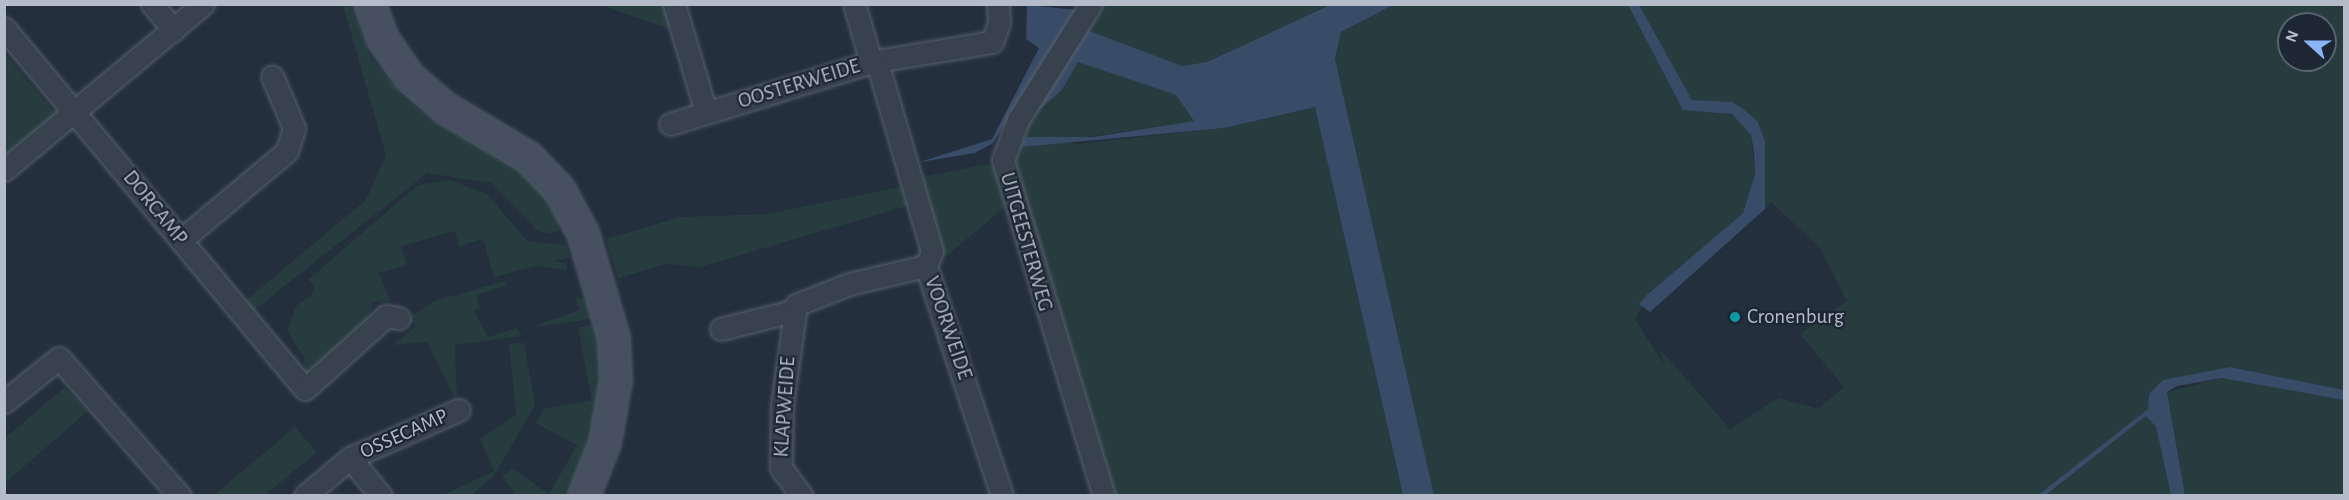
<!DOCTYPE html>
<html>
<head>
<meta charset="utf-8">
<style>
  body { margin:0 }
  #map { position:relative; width:2349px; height:500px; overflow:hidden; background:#242f3e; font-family:"Alegreya Sans",sans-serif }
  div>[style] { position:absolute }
  .green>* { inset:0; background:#263c3f; transform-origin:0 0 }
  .water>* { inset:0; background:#394c67 }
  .roads { filter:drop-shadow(0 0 2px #565f6c) drop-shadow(0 0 2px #565f6c) }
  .street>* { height:21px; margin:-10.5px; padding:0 10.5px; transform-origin:10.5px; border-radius:10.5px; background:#38414e }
  .secondary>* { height:30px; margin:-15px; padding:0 15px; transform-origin:15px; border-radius:15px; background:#465061 }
  .dots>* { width:16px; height:16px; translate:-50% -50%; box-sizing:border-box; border:3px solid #1d2633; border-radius:50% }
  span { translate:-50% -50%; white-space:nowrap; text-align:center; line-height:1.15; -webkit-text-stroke:4.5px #1d2633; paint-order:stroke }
  .street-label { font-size:21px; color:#b4bcc9 }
  .poi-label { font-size:21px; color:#b4bcc9 }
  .left { translate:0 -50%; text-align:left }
  .frame { position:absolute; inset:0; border:6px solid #b4bcc9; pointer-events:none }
  .north { position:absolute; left:2277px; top:12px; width:60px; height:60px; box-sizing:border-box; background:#1d2633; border:2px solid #59626f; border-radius:50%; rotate:291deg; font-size:16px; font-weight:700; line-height:24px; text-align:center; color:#b4bcc9 }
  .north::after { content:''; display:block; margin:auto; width:21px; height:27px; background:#8ab4f8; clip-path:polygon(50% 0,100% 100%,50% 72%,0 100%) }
</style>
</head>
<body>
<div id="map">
  <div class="green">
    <div style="clip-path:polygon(343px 5px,350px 5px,371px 57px,403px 97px,433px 121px,501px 156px,531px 179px,553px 201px,560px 229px,551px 234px,538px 231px,491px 183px,427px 173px,253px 311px,244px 302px,366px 200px,386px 155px)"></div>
    <div style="clip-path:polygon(601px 5px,666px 5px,672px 30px)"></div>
    <div style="clip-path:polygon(1103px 5px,1330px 5px,1207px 62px,1182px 66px,1087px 30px)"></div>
    <div style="clip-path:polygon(evenodd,1393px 5px,1628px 5px,1683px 110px,1721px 110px,1743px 122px,1751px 135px,1755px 174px,1743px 213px,1648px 294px,1635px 320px,1664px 364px,1660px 349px,1730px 429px,1779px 398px,1818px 409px,1844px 387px,1800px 334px,1847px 301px,1820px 248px,1771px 202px,1765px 209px,1758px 122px,1692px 100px,1639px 5px,2344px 5px,2344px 390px,2230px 367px,2149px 394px,2148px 409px,2038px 495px,1434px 495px,1335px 59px,1341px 32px,1393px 5px,2289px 24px,2325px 24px,2325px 60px,2289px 60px,2289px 24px)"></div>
    <div style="clip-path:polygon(4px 53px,56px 114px,4px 157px)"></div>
    <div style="clip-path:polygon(1078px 62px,1176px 95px,1195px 121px,1065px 140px,1026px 137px,1078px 144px,1224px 128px,1315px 107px,1403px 495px,1108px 495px,1010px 167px,1018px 128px,1062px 90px)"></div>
    <div style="clip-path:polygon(988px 164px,997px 168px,1009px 204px,940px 261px,919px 178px)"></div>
    <div style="clip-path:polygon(449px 180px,487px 194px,527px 241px,566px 245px,570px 257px,494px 277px,483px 239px,459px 246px,455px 231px,401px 246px,407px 265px,379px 273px,390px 301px,373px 302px,367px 322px,305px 375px,304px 357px,287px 331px,296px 306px,312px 295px,315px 286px,308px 280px,418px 185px)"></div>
    <div style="clip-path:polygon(905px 186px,910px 205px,700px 267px,667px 264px,618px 278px,606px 239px,680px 217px,768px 214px)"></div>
    <div style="left:567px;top:263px;width:7px;height:59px;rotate:98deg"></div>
    <div style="clip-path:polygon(505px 281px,506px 286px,476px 295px,480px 308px,474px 311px,488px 337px,517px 328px,522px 336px,455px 345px,457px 402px,427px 342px,393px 345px,416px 326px,408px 319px,434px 301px)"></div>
    <div style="clip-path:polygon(576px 297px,590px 300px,598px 318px,530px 328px,579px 310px)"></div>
    <div style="clip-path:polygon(595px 324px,601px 357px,605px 357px,599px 428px,570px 495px,517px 495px,502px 477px,512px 468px,549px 494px,577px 445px,536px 423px,544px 409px,592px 400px,578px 328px)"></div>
    <div style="clip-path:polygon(524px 343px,535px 405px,494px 476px,471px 495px,443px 495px,494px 471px,480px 439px,516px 415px,509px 344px)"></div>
    <div style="clip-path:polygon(2222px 378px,2344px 400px,2344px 495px,2185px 495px,2167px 392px)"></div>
    <div style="clip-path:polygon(65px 387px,88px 411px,5px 483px,5px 438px)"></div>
    <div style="clip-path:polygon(2146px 416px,2156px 427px,2171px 495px,2046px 496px)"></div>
    <div style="clip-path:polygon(295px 427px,317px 452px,265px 495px,214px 495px)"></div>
  </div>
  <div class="water">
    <div style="clip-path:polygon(1027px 5px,1077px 10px,993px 143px,975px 153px,920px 162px,992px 139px,1039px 48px,1026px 39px)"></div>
    <div style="clip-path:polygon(1330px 5px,1393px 5px,1341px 32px,1335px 59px,1434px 495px,1403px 495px,1315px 107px,1224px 128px,1021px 147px,1026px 137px,1093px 137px,1194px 121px,1176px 95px,1078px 62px,1062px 90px,1031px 117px,1087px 30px,1182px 66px,1207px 62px)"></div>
    <div style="clip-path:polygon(1628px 5px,1639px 5px,1692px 100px,1732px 102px,1745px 110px,1758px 122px,1765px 142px,1765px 209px,1650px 312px,1639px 304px,1648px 294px,1743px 213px,1755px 174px,1754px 152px,1751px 135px,1732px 114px,1683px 110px)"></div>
    <div style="clip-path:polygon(2230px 367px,2344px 390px,2344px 400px,2222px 378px,2177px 386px,2167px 392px,2185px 495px,2171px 495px,2156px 427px,2146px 416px,2046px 495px,2038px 495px,2148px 409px,2149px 394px,2163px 380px)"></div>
  </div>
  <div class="roads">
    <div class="street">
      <div style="left:152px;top:4px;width:34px;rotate:50deg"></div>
      <div style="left:674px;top:4px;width:113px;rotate:73.5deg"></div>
      <div style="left:1091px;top:4px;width:137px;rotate:122.2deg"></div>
      <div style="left:1018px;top:120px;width:43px;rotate:110.6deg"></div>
      <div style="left:1003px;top:160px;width:351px;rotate:73.3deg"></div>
      <div style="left:4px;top:28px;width:470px;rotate:50.2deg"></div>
      <div style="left:305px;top:389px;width:109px;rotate:-42deg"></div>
      <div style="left:386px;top:316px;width:13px;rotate:9deg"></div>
      <div style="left:871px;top:62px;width:123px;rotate:-9.4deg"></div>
      <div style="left:992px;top:42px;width:20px;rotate:-70deg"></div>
      <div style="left:999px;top:23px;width:19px;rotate:-93deg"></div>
      <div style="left:877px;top:62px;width:197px;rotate:73.8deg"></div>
      <div style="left:932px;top:251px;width:16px;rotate:112deg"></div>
      <div style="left:670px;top:124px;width:210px;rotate:-17.1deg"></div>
      <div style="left:871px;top:62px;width:60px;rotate:-106.3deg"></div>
      <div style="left:4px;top:170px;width:259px;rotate:-39.8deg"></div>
      <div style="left:181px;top:240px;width:138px;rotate:-40deg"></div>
      <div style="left:287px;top:151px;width:24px;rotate:-73deg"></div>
      <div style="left:294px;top:128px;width:56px;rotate:-112.9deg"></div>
      <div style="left:721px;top:329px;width:74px;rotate:-14deg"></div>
      <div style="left:4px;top:402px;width:70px;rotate:-38.7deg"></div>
      <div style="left:59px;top:358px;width:184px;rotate:48.8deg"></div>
      <div style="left:350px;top:458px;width:49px;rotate:50.8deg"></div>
      <div style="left:305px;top:496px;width:59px;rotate:-40.2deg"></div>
      <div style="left:350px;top:458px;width:119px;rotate:-23.8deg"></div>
      <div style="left:802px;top:496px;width:35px;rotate:-127deg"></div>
      <div style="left:781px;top:468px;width:63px;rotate:-89.1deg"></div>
      <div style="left:782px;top:405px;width:101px;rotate:-82deg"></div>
      <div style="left:796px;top:305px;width:57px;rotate:-21.6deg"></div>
      <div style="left:849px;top:284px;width:79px;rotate:-13.2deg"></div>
      <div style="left:926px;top:266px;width:242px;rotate:71.7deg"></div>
    </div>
    <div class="secondary">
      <div style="left:370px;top:4px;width:37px;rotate:70deg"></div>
      <div style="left:383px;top:39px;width:46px;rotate:55.6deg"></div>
      <div style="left:409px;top:77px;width:48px;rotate:40.7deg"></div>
      <div style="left:445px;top:108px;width:96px;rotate:30.6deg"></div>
      <div style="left:528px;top:157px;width:45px;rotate:45.9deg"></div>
      <div style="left:559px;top:189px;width:50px;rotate:61.4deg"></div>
      <div style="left:583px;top:233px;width:109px;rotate:73.6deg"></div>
      <div style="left:614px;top:338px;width:43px;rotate:87.3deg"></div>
      <div style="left:616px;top:381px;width:63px;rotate:100.1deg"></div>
      <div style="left:605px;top:443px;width:57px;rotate:111.6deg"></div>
    </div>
  </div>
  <div class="dots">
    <div style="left:1735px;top:317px;background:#0f9aa8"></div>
  </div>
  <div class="street-label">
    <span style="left:799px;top:84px;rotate:-17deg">OOSTERWEIDE</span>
    <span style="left:155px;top:208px;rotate:51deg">DORCAMP</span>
    <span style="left:1026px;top:242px;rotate:74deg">UITGEESTERWEG</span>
    <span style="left:948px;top:328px;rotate:71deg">VOORWEIDE</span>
    <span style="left:785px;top:407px;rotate:-86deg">KLAPWEIDE</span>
    <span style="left:404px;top:434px;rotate:-24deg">OSSECAMP</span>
  </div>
  <div class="poi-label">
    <span class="left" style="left:1747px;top:317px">Cronenburg</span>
  </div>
  <div class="frame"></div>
  <div class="north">N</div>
</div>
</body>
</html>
